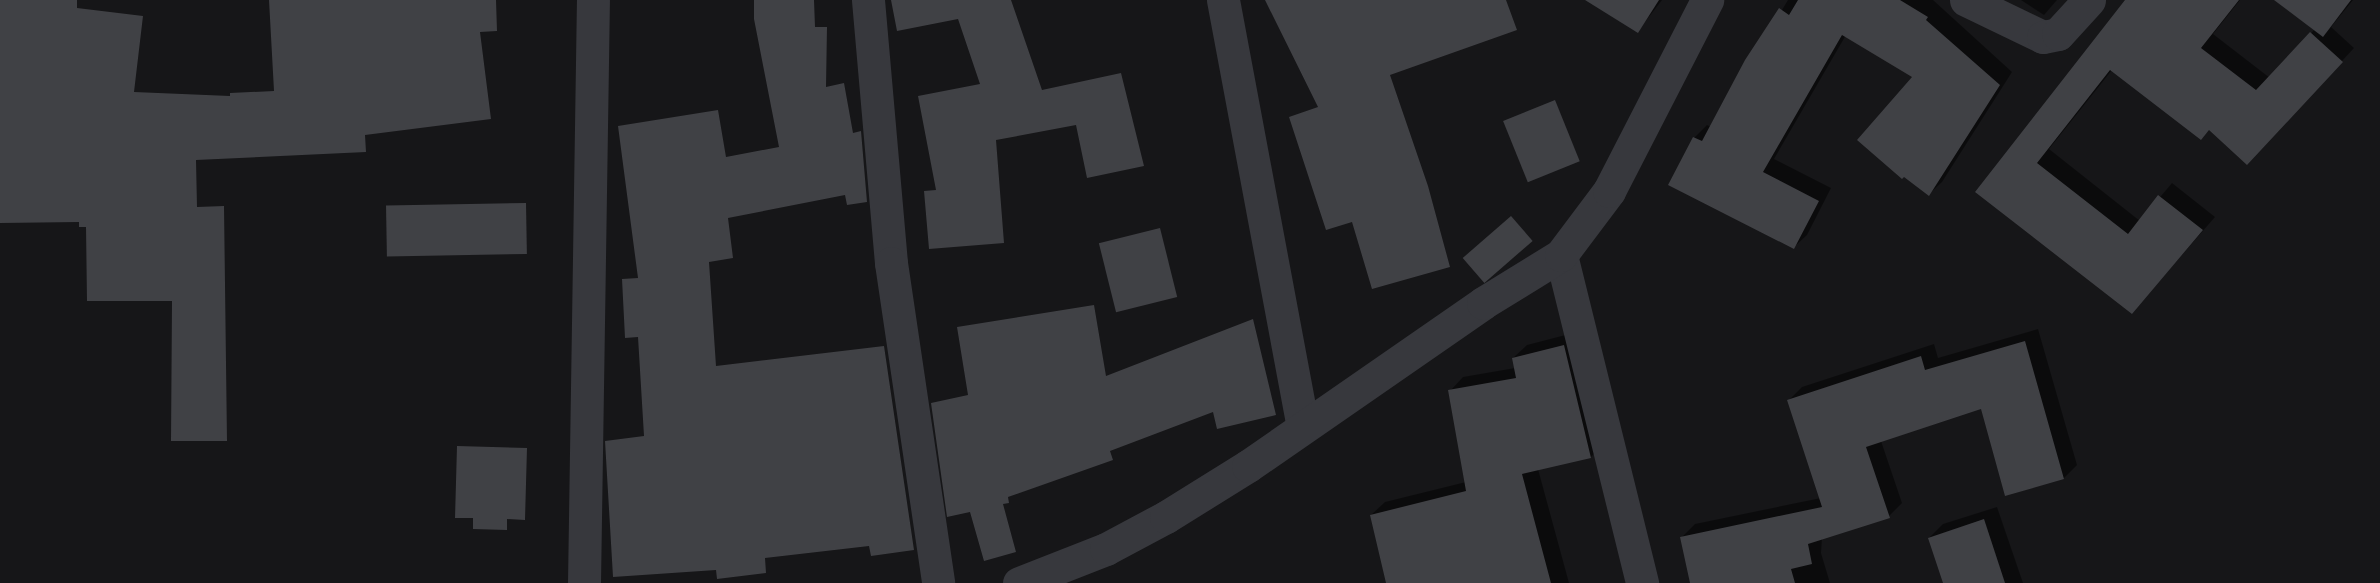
<!DOCTYPE html>
<html>
<head>
<meta charset="utf-8">
<style>
  body { margin:0 }
  #map { position:relative; width:2380px; height:583px; overflow:hidden; background:#161618; font-family:Barlow,sans-serif }
  div>[style] { position:absolute }
  .shadow>* { inset:0; background:#0007 }
  .building>* { inset:0; background:#404145; transform-origin:0 0 }
  .minor>* { height:33px; margin:-16.5px; padding:0 16.5px; transform-origin:16.5px; border-radius:16.5px; background:#37383d }
  span { translate:-50% -50%; white-space:nowrap; text-align:center; line-height:1.15; -webkit-text-stroke:4.5px #111113; paint-order:stroke }
</style>
</head>
<body>
<div id="map">
  <div class="shadow">
    <div style="clip-path:polygon(1588px 0,1662px 0,1638px 31px)"></div>
    <div style="clip-path:polygon(1788px 0,1933px 0,2012px 72px,1942px 182px,1929px 194px,1915px 77px,1846px 35px,1774px 159px,1831px 188px,1807px 235px,1794px 247px,1694px 138px,1707px 125px,1711px 127px)"></div>
    <div style="clip-path:polygon(2021px 0,2057px 0,2044px 15px)"></div>
    <div style="clip-path:polygon(2127px 0,2240px 0,2213px 34px,2270px 78px,2315px 29px,2277px 0,2353px 0,2331px 27px,2354px 48px,2260px 150px,2210px 129px,2112px 70px,2049px 149px,2140px 221px,2172px 183px,2215px 217px,2132px 312px,1977px 191px)"></div>
    <div style="clip-path:polygon(2038px 329px,2077px 465px,2064px 478px,2007px 494px,1982px 408px,1881px 441px,1902px 503px,1889px 516px,1822px 538px,1821px 553px,1830px 583px,1692px 583px,1682px 537px,1695px 524px,1821px 498px,1789px 400px,1802px 387px,1934px 344px,1938px 358px)"></div>
    <div style="clip-path:polygon(1577px 332px,1604px 443px,1591px 457px,1538px 469px,1569px 583px,1388px 583px,1371px 515px,1385px 502px,1466px 482px,1450px 391px,1463px 377px,1515px 368px,1513px 358px,1527px 345px)"></div>
    <div style="clip-path:polygon(1997px 507px,2023px 583px,1944px 583px,1929px 538px,1943px 524px)"></div>
  </div>
  <div class="building">
    <div style="clip-path:polygon(0 0,77px 0,77px 8px,143px 16px,134px 92px,230px 96px,230px 93px,274px 91px,269px 0,496px 0,497px 31px,480px 32px,491px 119px,365px 135px,366px 152px,196px 160px,197px 207px,224px 206px,227px 441px,171px 441px,172px 301px,87px 301px,86px 227px,79px 227px,79px 222px,0 223px)"></div>
    <div style="clip-path:polygon(754px 0,814px 0,815px 27px,827px 27px,826px 87px,844px 83px,853px 133px,861px 131px,867px 202px,847px 205px,845px 195px,728px 218px,733px 258px,709px 262px,716px 366px,884px 346px,914px 550px,871px 556px,869px 546px,765px 558px,766px 573px,717px 579px,716px 570px,613px 577px,605px 441px,644px 436px,638px 337px,625px 338px,622px 279px,638px 278px,618px 126px,718px 110px,726px 157px,779px 147px,754px 19px)"></div>
    <div style="clip-path:polygon(891px 0,1011px 0,1042px 90px,1121px 73px,1144px 166px,1087px 178px,1076px 125px,996px 140px,1004px 243px,929px 249px,924px 191px,936px 190px,918px 96px,980px 84px,958px 19px,897px 31px)"></div>
    <div style="clip-path:polygon(1265px 0,1506px 0,1517px 30px,1390px 75px,1428px 186px,1450px 267px,1372px 289px,1352px 222px,1326px 230px,1289px 117px,1318px 107px)"></div>
    <div style="clip-path:polygon(1585px 0,1659px 0,1638px 33px)"></div>
    <div style="clip-path:polygon(1798px 0,1900px 0,1928px 17px,1926px 20px,2000px 85px,1929px 196px,1904px 177px,1902px 179px,1857px 140px,1912px 77px,1842px 35px,1763px 172px,1819px 201px,1794px 249px,1668px 185px,1693px 137px,1702px 141px,1745px 60px,1779px 8px,1789px 15px)"></div>
    <div style="clip-path:polygon(2125px 0,2239px 0,2201px 48px,2256px 90px,2310px 32px,2343px 62px,2247px 165px,2209px 130px,2201px 140px,2110px 70px,2037px 163px,2128px 234px,2158px 195px,2203px 230px,2132px 314px,1975px 192px)"></div>
    <div style="clip-path:polygon(2274px 0,2351px 0,2323px 37px)"></div>
    <div style="left:1555px;top:100px;width:66px;height:56px;rotate:68deg"></div>
    <div style="left:526px;top:203px;width:51px;height:140px;rotate:89deg"></div>
    <div style="left:1511px;top:216px;width:33px;height:64px;rotate:49deg"></div>
    <div style="left:1160px;top:228px;width:71px;height:63px;rotate:76deg"></div>
    <div style="clip-path:polygon(1094px 305px,1106px 376px,1253px 319px,1276px 415px,1217px 429px,1213px 412px,1110px 451px,1113px 460px,1008px 497px,1009px 503px,1003px 504px,1016px 552px,984px 561px,970px 512px,947px 517px,931px 403px,968px 395px,957px 327px)"></div>
    <div style="clip-path:polygon(2025px 341px,2064px 479px,2005px 496px,1981px 409px,1866px 447px,1890px 518px,1808px 544px,1812px 564px,1791px 569px,1795px 583px,1690px 583px,1680px 537px,1822px 507px,1787px 400px,1921px 356px,1925px 370px)"></div>
    <div style="clip-path:polygon(1564px 345px,1591px 458px,1522px 474px,1551px 583px,1386px 583px,1370px 515px,1466px 491px,1448px 390px,1516px 378px,1512px 358px)"></div>
    <div style="clip-path:polygon(457px 446px,527px 448px,525px 520px,507px 519px,507px 530px,473px 529px,473px 518px,455px 518px)"></div>
    <div style="clip-path:polygon(1984px 519px,2005px 583px,1943px 583px,1928px 538px)"></div>
  </div>
  <div class="minor">
    <div style="left:868px;top:0;width:264px;rotate:85deg"></div>
    <div style="left:891px;top:263px;width:323px;rotate:81.6deg"></div>
    <div style="left:1223px;top:0;width:434px;rotate:79.4deg"></div>
    <div style="left:1966px;top:0;width:85px;rotate:25.7deg"></div>
    <div style="left:2043px;top:37px;width:15px;rotate:-11deg"></div>
    <div style="left:2058px;top:34px;width:46px;rotate:-47.6deg"></div>
    <div style="left:1561px;top:255px;width:338px;rotate:76.1deg"></div>
    <div style="left:584px;top:583px;width:583px;rotate:-89.12deg"></div>
    <div style="left:1019px;top:583px;width:93px;rotate:-21.3deg"></div>
    <div style="left:1106px;top:549px;width:68px;rotate:-28.1deg"></div>
    <div style="left:1166px;top:517px;width:97px;rotate:-31.9deg"></div>
    <div style="left:1248px;top:466px;width:286px;rotate:-34.7deg"></div>
    <div style="left:1483px;top:303px;width:92px;rotate:-31.6deg"></div>
    <div style="left:1561px;top:255px;width:80px;rotate:-53.1deg"></div>
    <div style="left:1609px;top:191px;width:215px;rotate:-62.8deg"></div>
  </div>
</div>
</body>
</html>
